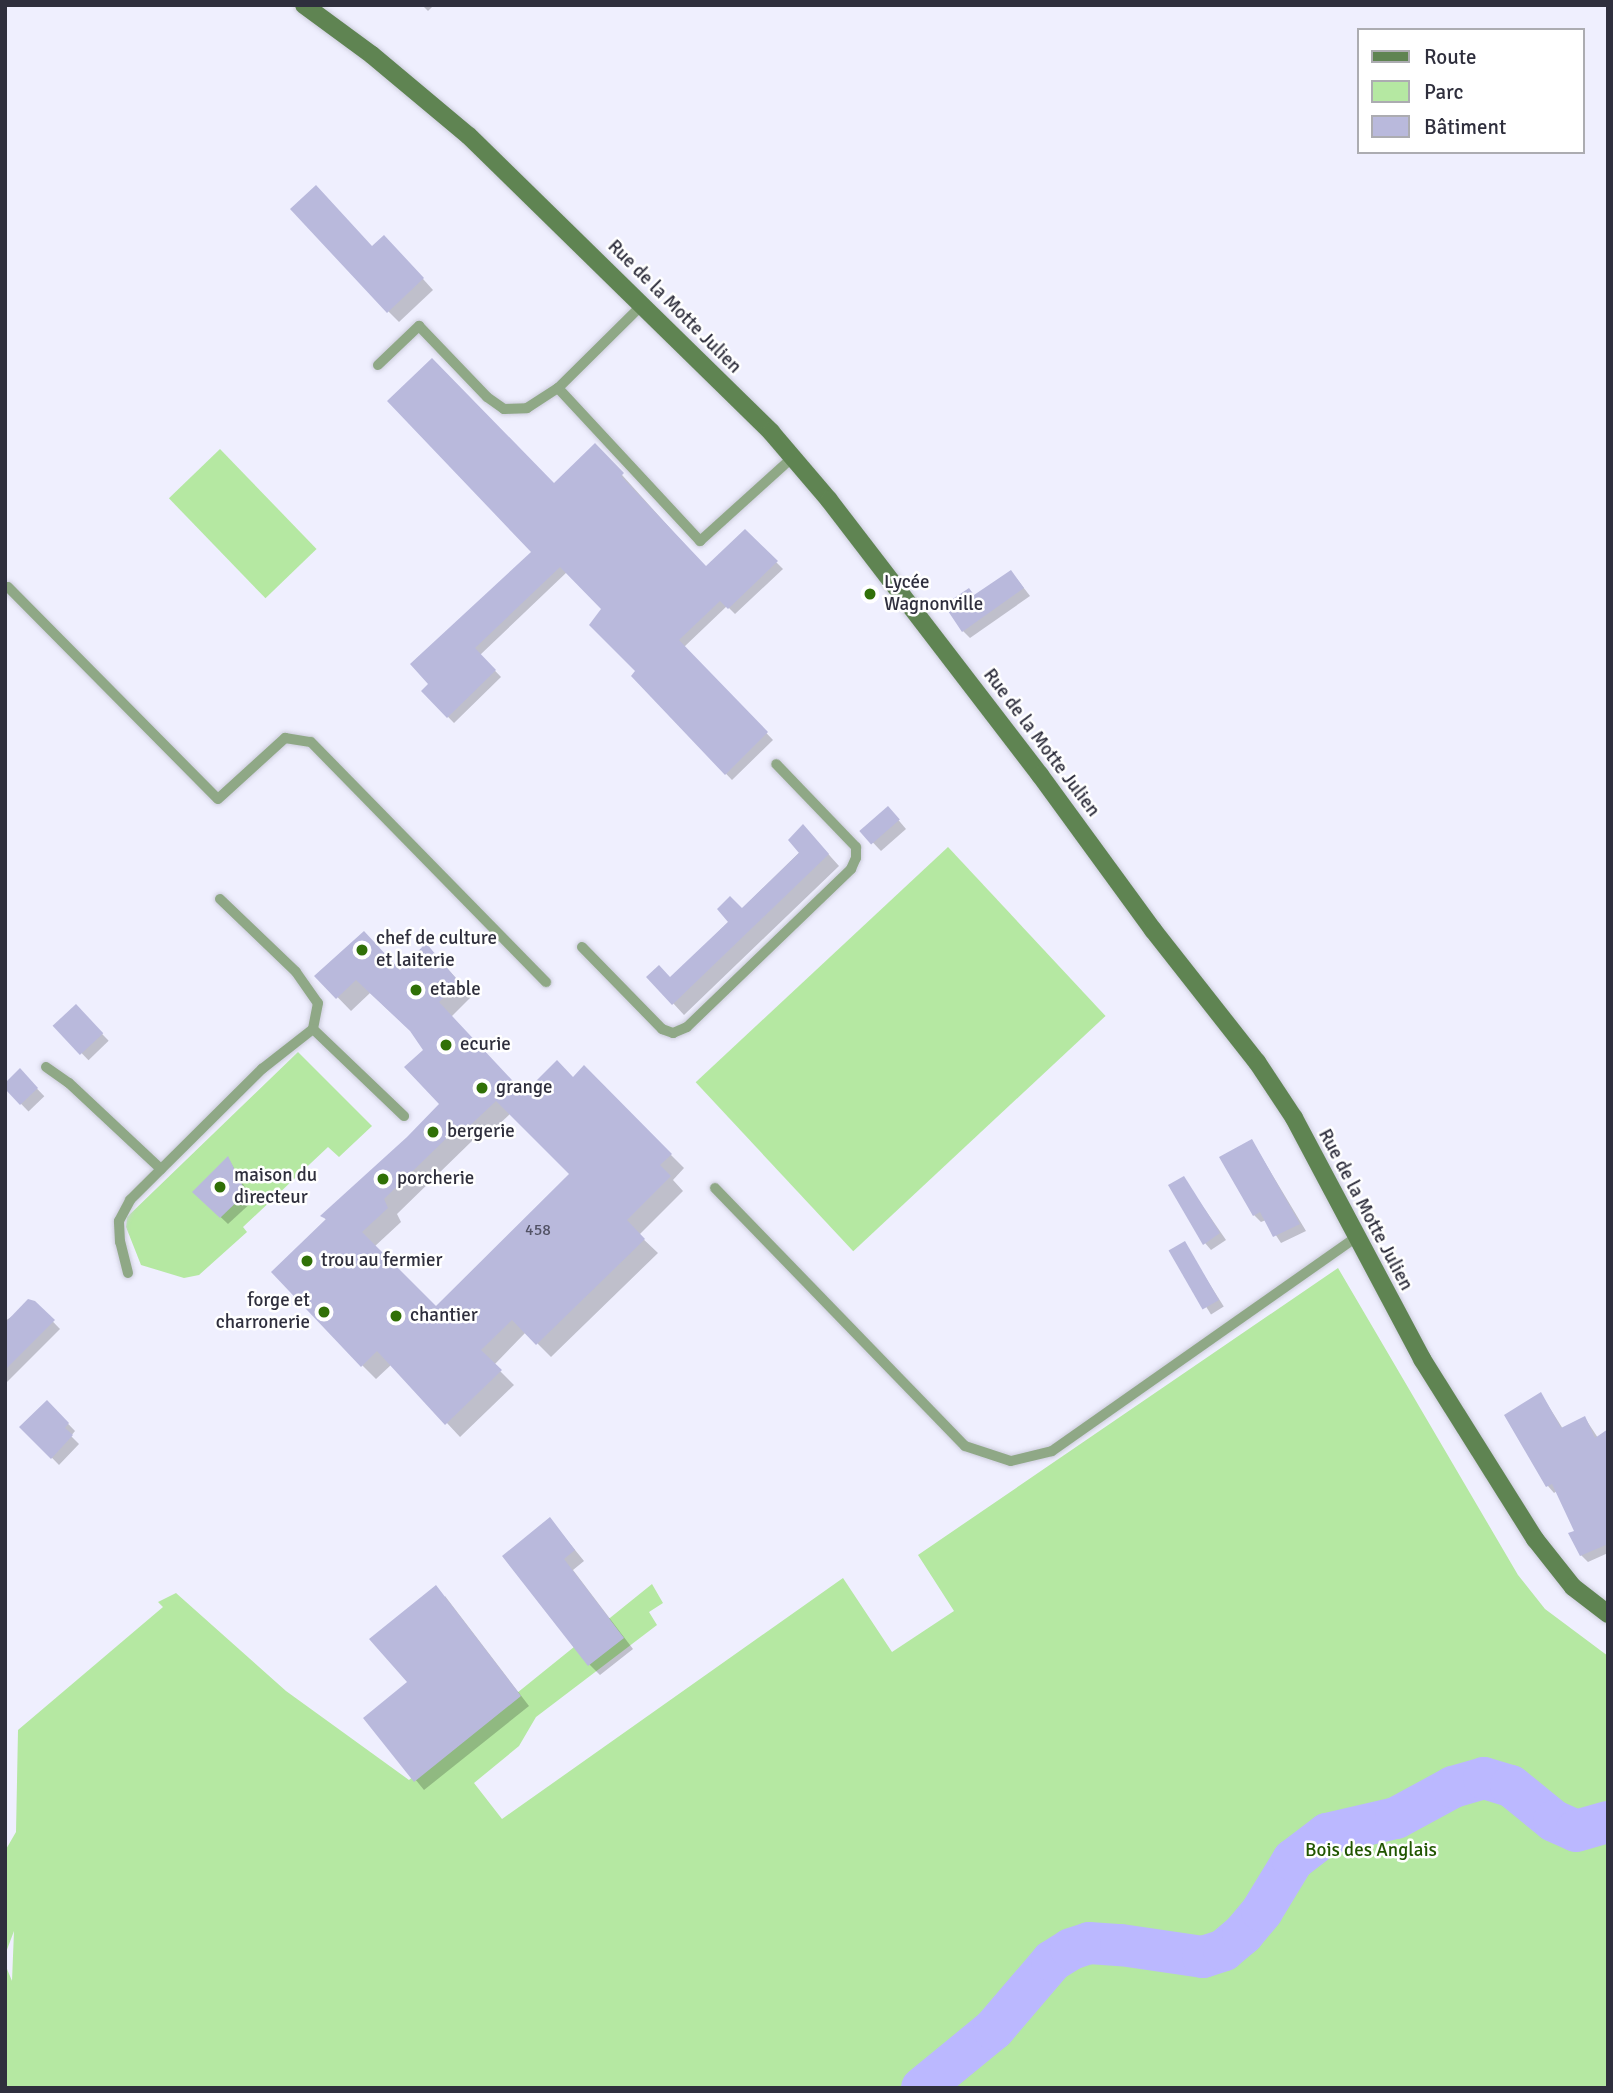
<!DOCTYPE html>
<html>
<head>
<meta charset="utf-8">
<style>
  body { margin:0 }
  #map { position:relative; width:1613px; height:2093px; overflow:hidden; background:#efeffe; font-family:Signika,sans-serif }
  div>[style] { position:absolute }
  .green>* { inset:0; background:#b5e8a2; transform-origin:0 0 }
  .shadow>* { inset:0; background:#0003; transform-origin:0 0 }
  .river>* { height:42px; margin:-21px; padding:0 21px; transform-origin:21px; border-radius:21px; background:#bbb8ff }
  .building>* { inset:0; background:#b9b9dc; transform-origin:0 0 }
  .roads { filter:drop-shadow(0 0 2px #ccccdb) drop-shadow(0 0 2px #ccccdb) }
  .lane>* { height:10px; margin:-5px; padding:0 5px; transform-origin:5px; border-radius:5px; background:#8fa886 }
  .secondary>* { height:18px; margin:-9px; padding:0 9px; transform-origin:9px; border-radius:9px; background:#5f8452 }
  .dots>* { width:19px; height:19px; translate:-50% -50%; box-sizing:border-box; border:4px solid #fff; border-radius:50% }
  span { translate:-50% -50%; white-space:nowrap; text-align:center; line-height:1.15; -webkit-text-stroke:5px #fff; paint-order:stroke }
  .number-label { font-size:16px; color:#525265 }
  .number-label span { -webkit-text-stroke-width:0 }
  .street-label { font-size:19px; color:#2f2f3d }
  .poi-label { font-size:19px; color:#2f2f3d }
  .left { translate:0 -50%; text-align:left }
  .right { translate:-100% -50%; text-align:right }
  .park-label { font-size:19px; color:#215500 }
  .frame { position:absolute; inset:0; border:7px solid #2f2f3d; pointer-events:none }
  .legend { position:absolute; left:1357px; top:28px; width:228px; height:126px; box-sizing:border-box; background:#fff; border:2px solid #acacb1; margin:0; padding:9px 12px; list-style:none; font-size:21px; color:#2f2f3d }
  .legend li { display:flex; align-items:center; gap:14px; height:35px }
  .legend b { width:35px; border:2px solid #acacb1 }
</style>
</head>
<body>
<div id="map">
  <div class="green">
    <div style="left:220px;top:449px;width:139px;height:71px;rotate:46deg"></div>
    <div style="left:948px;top:847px;width:231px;height:345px;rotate:47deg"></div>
    <div style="clip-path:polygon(298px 1052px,372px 1126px,339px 1157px,328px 1147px,243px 1227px,247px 1232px,199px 1275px,184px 1278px,141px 1265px,126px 1227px,127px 1217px)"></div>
    <div style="clip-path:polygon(1338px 1268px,1518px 1575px,1545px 1609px,1608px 1656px,1608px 2088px,5px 2088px,5px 1964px,12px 1981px,14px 1931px,5px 1955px,5px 1851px,16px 1832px,18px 1730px,163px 1607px,158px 1602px,176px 1593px,286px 1691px,409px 1780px,652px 1584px,663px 1603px,649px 1612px,657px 1625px,536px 1717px,519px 1746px,474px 1783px,502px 1819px,843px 1578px,892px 1652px,954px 1611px,918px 1555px)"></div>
  </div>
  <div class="shadow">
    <div style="clip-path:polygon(422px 5px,434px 5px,428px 11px)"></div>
    <div style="clip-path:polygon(372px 248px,395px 248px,433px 290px,399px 322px,388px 311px)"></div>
    <div style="clip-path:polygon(595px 445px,706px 568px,745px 531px,783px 569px,735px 614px,727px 606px,684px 647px,773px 740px,732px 780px,633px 676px,638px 671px,604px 609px,567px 572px,480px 655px,501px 677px,454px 723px,423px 691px,533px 552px,554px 486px)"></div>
    <div style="clip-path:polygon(1017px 579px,1030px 596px,970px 638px,963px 631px,975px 596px)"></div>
    <div style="clip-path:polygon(895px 816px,906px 829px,881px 851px,862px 831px)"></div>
    <div style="clip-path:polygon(814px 838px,839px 866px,684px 1015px,649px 977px,670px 979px)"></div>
    <div style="clip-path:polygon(evenodd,439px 959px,472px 996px,451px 1017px,525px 1095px,573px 1079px,584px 1068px,684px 1168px,673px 1180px,683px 1191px,639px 1235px,658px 1253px,551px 1357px,526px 1332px,494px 1365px,514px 1385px,460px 1437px,392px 1364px,376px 1379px,362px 1365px,327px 1221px,323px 1216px,408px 1139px,441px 1104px,425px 1050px,413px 1033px,370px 993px,351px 1011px,317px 976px,401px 972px,439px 959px,511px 1113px,572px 1174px,436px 1308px,374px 1247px,401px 1222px,397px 1214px,473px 1140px,478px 1144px,511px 1113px)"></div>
    <div style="left:76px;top:1007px;width:47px;height:28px;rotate:46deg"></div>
    <div style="left:20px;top:1071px;width:35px;height:22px;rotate:46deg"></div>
    <div style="clip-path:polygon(1252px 1141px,1306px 1231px,1281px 1243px,1266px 1220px,1261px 1222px,1254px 1215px)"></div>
    <div style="clip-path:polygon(228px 1158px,253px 1201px,228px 1224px,194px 1192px)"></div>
    <div style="clip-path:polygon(1184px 1179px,1226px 1240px,1211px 1250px,1205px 1243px)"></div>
    <div style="left:1184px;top:1243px;width:75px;height:15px;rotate:58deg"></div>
    <div style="clip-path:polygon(34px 1302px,60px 1329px,5px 1384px,5px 1321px)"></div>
    <div style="clip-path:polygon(1541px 1394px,1563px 1429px,1585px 1418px,1598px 1438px,1608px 1513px,1608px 1553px,1588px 1562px,1581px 1555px,1576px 1532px,1557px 1491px,1554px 1493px,1548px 1486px)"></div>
    <div style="clip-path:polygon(47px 1402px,75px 1431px,71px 1436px,79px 1444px,59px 1465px,22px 1427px)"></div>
    <div style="clip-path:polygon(550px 1519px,584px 1561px,573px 1570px,633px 1649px,600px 1675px,589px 1664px)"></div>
    <div style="clip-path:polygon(445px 1596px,529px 1706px,424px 1790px,365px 1718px,409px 1683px)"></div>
  </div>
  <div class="river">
    <div style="left:922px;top:2088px;width:93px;rotate:-39.3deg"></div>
    <div style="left:994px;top:2029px;width:89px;rotate:-49.5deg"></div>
    <div style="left:1052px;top:1961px;width:22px;rotate:-32deg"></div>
    <div style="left:1071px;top:1949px;width:19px;rotate:-18deg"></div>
    <div style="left:1089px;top:1943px;width:32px;rotate:4deg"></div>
    <div style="left:1121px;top:1945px;width:83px;rotate:8.3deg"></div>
    <div style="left:1203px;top:1957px;width:22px;rotate:-18deg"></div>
    <div style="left:1224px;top:1950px;width:25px;rotate:-40deg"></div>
    <div style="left:1243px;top:1934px;width:30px;rotate:-50deg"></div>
    <div style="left:1262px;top:1911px;width:60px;rotate:-58.7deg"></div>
    <div style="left:1293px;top:1860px;width:43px;rotate:-37.4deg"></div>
    <div style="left:1327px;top:1834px;width:71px;rotate:-13.1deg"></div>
    <div style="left:1396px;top:1818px;width:65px;rotate:-28.5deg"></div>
    <div style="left:1453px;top:1787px;width:32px;rotate:-16deg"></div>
    <div style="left:1484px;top:1778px;width:28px;rotate:17deg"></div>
    <div style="left:1511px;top:1786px;width:55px;rotate:39.1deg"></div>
    <div style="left:1554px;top:1821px;width:24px;rotate:24deg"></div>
    <div style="left:1576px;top:1831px;width:33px;rotate:-16deg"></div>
  </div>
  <div class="building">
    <div style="clip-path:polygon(316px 185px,372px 246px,384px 235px,424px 278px,387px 313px,290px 209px)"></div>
    <div style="clip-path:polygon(432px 358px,554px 483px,595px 443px,624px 473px,621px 476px,706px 566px,745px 529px,778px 561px,728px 609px,720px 601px,679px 640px,768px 732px,725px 775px,631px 676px,635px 671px,589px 625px,601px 609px,560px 567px,475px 648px,496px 670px,447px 718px,421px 691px,428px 684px,410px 664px,531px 552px,387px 401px)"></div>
    <div style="clip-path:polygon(1011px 570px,1024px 588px,962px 632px,944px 605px,969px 588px,974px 595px)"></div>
    <div style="left:888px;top:806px;width:18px;height:38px;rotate:49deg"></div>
    <div style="clip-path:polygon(803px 824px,829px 854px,672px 1005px,646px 977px,659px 965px,670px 977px,728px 922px,717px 909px,730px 896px,742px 908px,799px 853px,788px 840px)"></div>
    <div style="clip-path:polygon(evenodd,364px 931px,400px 970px,426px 943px,459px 982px,439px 1002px,524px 1093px,557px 1060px,573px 1077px,584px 1065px,672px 1154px,660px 1165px,671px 1176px,627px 1220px,645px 1239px,536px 1345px,512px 1320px,481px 1350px,502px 1370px,445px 1425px,377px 1351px,361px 1367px,271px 1272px,326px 1219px,320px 1216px,407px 1137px,439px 1104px,404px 1067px,423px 1050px,410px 1031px,356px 980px,336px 999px,314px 976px,364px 931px,496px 1101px,569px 1174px,436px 1306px,362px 1232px,388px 1208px,384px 1199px,458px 1127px,463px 1132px,496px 1101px)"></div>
    <div style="left:76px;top:1004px;width:40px;height:32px;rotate:47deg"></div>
    <div style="clip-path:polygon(20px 1068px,38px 1088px,20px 1105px,5px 1089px,5px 1083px)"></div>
    <div style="clip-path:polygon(1252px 1139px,1300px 1224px,1273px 1237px,1260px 1212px,1253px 1216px,1219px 1157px)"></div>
    <div style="clip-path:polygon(228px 1156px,246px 1193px,220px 1218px,192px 1192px)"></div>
    <div style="clip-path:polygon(1184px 1176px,1220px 1233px,1203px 1245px,1168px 1185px)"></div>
    <div style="left:1185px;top:1241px;width:68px;height:19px;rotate:60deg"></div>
    <div style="clip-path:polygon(28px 1299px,35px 1301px,55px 1320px,5px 1370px,5px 1323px)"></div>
    <div style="clip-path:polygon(1541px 1392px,1561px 1428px,1585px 1416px,1595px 1438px,1608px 1429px,1608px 1544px,1580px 1556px,1568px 1533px,1574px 1531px,1552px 1484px,1546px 1487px,1504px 1415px)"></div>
    <div style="clip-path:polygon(47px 1400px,69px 1423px,65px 1428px,73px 1435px,51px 1459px,19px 1427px)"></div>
    <div style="clip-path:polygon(550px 1517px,575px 1550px,564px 1559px,624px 1638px,588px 1666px,502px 1556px)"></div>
    <div style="clip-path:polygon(436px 1585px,521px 1696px,414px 1782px,363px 1718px,407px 1682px,369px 1639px)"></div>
  </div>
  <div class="roads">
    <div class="lane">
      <div style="left:642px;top:305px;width:118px;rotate:135.3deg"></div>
      <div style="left:558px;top:388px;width:209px;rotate:47.1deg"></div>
      <div style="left:700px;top:541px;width:125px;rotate:-42.1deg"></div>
      <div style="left:378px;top:365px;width:57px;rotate:-43.6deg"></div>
      <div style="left:419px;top:326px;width:98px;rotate:46.2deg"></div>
      <div style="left:487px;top:397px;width:21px;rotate:35deg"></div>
      <div style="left:504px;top:409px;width:23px;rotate:-2deg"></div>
      <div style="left:527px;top:408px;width:37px;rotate:-33deg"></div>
      <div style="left:8px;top:587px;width:298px;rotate:45.3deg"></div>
      <div style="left:218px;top:799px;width:91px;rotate:-42.3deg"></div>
      <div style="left:285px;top:738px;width:26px;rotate:9deg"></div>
      <div style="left:311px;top:742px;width:336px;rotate:45.6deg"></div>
      <div style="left:220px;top:899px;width:105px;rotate:43.8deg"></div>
      <div style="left:296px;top:972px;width:38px;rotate:55deg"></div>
      <div style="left:318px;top:1003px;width:26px;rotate:101deg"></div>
      <div style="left:582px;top:947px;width:115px;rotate:45.7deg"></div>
      <div style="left:662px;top:1029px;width:12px;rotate:20deg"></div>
      <div style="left:673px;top:1033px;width:15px;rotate:-23deg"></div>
      <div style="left:687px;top:1027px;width:228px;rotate:-43.9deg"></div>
      <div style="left:851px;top:869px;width:12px;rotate:-66deg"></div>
      <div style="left:856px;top:858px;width:11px;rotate:-90deg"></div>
      <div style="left:856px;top:847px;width:115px;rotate:-133.9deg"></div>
      <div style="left:46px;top:1067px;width:28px;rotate:35deg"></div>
      <div style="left:69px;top:1083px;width:126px;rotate:43.1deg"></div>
      <div style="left:715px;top:1188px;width:359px;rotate:45.9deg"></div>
      <div style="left:965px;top:1446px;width:48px;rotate:18.1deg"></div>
      <div style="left:1011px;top:1461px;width:42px;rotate:-13.7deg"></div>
      <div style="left:1052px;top:1451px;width:370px;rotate:-35.1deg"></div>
      <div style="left:128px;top:1273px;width:32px;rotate:-104deg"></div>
      <div style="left:120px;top:1242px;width:21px;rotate:-93deg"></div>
      <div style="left:119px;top:1221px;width:24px;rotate:-62deg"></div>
      <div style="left:130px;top:1200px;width:186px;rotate:-44.8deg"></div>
      <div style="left:262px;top:1069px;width:65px;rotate:-38.1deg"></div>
      <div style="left:313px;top:1029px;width:126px;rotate:43.7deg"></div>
    </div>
    <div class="secondary">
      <div style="left:304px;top:5px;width:84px;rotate:36.3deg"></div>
      <div style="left:372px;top:55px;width:126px;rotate:39.9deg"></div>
      <div style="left:469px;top:136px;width:423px;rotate:44.4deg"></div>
      <div style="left:771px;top:432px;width:89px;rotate:49.5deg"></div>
      <div style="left:829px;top:500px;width:347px;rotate:52.5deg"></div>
      <div style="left:1040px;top:775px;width:192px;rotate:53.9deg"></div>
      <div style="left:1153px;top:930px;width:168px;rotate:51.8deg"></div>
      <div style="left:1257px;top:1062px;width:67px;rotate:56.5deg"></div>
      <div style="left:1294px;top:1118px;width:273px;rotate:62deg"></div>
      <div style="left:1422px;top:1359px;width:213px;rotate:57.9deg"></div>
      <div style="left:1535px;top:1539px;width:61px;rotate:51.6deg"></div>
      <div style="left:1573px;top:1587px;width:44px;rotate:37.6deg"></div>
    </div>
  </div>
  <div class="dots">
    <div style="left:870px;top:594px;background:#307007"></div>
    <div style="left:362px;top:950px;background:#307007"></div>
    <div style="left:416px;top:990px;background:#307007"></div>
    <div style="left:446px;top:1045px;background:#307007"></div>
    <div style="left:482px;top:1088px;background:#307007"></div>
    <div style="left:433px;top:1132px;background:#307007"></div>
    <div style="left:383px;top:1179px;background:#307007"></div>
    <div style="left:220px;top:1187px;background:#307007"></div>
    <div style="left:307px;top:1261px;background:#307007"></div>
    <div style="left:324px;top:1312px;background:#307007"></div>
    <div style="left:396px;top:1316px;background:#307007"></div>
  </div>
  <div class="number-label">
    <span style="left:538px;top:1230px">458</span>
  </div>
  <div class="street-label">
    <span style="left:674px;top:307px;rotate:45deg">Rue de la Motte Julien</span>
    <span style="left:1041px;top:743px;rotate:53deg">Rue de la Motte Julien</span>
    <span style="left:1365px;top:1210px;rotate:62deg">Rue de la Motte Julien</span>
  </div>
  <div class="poi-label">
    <span class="left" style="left:884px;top:594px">Lycée<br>Wagnonville</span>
    <span class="left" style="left:376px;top:950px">chef de culture<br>et laiterie</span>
    <span class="left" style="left:430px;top:990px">etable</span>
    <span class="left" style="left:460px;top:1045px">ecurie</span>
    <span class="left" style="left:496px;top:1088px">grange</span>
    <span class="left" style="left:447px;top:1132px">bergerie</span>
    <span class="left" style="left:234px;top:1187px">maison du<br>directeur</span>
    <span class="left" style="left:397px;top:1179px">porcherie</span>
    <span class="left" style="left:321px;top:1261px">trou au fermier</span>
    <span class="right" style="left:310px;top:1312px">forge et<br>charronerie</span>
    <span class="left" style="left:410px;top:1316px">chantier</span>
  </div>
  <div class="park-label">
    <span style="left:1371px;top:1851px">Bois des Anglais</span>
  </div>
  <div class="frame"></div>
  <ul class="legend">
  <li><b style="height:9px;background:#5f8452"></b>Route</li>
  <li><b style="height:19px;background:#b5e8a2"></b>Parc</li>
  <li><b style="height:19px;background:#b9b9dc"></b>Bâtiment</li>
  </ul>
</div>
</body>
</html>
